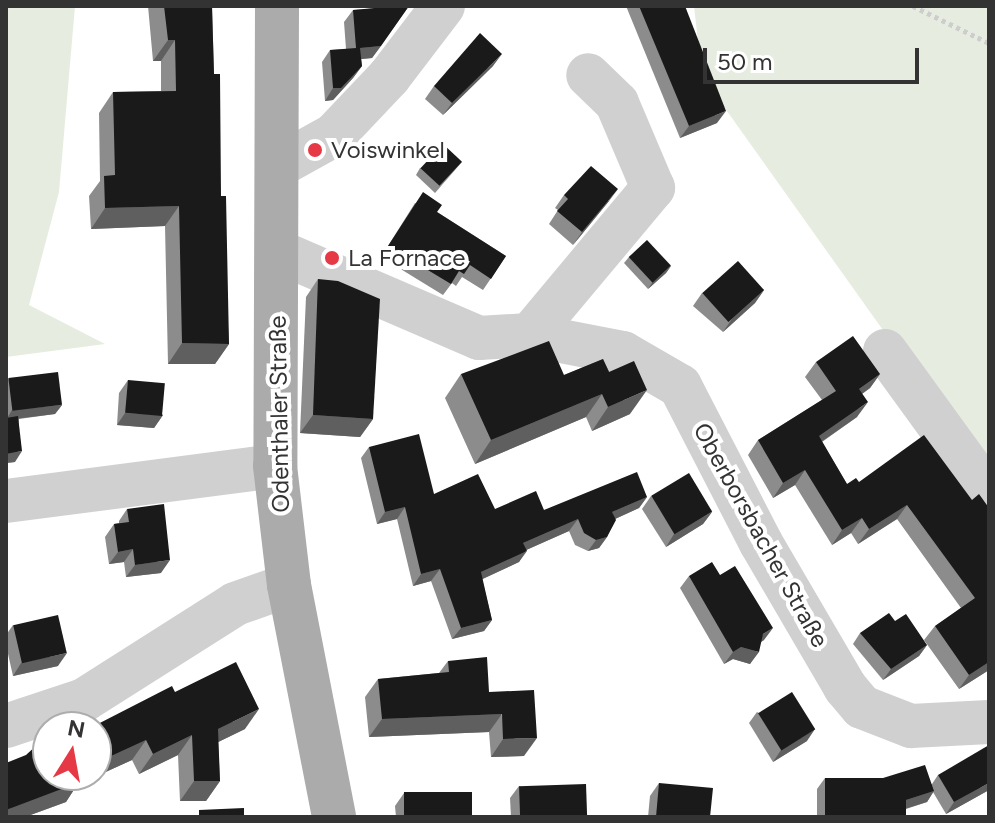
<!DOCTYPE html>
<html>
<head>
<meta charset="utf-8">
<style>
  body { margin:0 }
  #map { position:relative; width:995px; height:823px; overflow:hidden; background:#fff; font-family:Figtree,sans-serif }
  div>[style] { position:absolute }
  .green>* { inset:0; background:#e6ecdf }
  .path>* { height:5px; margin-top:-2.5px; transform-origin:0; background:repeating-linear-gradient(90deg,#cdcdcd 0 4px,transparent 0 8px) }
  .minor>* { height:44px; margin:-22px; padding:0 22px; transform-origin:22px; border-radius:22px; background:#d0d0d0 }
  .major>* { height:44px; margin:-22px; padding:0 22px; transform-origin:22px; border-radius:22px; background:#ababab }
  .wall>* { inset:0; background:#8c8c8c }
  .shaded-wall>* { inset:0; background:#5f5f5f }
  .building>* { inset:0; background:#1a1a1a; transform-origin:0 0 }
  .dots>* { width:22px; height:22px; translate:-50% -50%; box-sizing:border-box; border:4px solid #fff; border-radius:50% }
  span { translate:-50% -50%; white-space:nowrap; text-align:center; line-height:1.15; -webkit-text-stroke:8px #fff; paint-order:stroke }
  .poi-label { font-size:24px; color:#333 }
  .left { translate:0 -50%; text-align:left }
  .street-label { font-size:24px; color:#333 }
  .frame { position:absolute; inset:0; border:8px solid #333; pointer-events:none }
  .north { position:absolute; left:32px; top:711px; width:80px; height:80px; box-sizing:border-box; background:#fff; border:2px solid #adadad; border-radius:50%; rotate:11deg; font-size:22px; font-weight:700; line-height:32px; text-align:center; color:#333 }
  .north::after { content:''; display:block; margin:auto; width:28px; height:36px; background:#e63946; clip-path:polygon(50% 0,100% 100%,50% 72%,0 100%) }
  .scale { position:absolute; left:703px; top:48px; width:216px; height:36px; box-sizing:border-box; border:4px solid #333; border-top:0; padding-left:10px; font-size:24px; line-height:28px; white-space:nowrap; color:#333; -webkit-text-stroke:6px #fff; paint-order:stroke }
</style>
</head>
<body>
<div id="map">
  <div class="green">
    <div style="clip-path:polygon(6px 6px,75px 6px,59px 192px,29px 305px,105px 344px,6px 357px)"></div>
    <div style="clip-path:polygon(694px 6px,989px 6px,989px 479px,702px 76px)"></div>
  </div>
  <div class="path">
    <div style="left:913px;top:6px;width:85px;rotate:26deg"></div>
  </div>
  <div class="minor">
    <div style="left:278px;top:166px;width:64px;rotate:-29deg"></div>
    <div style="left:334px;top:135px;width:80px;rotate:-46.5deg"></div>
    <div style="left:389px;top:77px;width:89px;rotate:-52.7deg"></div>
    <div style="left:277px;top:251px;width:220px;rotate:23.3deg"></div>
    <div style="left:479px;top:338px;width:51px;rotate:-3.4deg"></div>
    <div style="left:530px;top:335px;width:95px;rotate:11deg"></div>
    <div style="left:623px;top:353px;width:66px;rotate:30.1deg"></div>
    <div style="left:680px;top:386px;width:177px;rotate:62.7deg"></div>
    <div style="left:761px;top:543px;width:167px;rotate:59.7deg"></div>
    <div style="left:845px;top:687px;width:26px;rotate:50deg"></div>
    <div style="left:862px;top:707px;width:53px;rotate:21.2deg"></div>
    <div style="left:911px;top:726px;width:78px;rotate:-2.9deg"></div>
    <div style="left:530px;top:335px;width:192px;rotate:-50.1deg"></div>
    <div style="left:653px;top:188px;width:92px;rotate:-113deg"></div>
    <div style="left:617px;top:103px;width:40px;rotate:-136deg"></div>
    <div style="left:885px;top:351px;width:177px;rotate:54deg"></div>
    <div style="left:6px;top:501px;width:271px;rotate:-7.4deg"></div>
    <div style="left:6px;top:726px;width:82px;rotate:-18.4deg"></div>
    <div style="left:84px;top:700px;width:179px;rotate:-32.4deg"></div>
    <div style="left:235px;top:604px;width:57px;rotate:-19.4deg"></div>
  </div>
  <div class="major">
    <div style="left:277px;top:6px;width:460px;rotate:90.2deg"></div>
    <div style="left:275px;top:466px;width:120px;rotate:83.3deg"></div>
    <div style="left:289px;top:585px;width:236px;rotate:79deg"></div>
  </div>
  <div class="wall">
    <div style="clip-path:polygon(148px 6px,212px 6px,214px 74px,229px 344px,215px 364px,168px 364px,165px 226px,91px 229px,89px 196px,100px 181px,99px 113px,113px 92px,161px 91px,161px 61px,153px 61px)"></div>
    <div style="clip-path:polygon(409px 6px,372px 58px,361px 59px,362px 66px,353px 78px,333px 100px,325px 101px,322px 62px,330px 50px,346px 49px,344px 22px,353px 10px)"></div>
    <div style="clip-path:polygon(626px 6px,685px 6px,717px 123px,680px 138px)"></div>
    <div style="clip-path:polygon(493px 66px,443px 115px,425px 99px,434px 86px)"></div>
    <div style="clip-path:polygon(462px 162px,435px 193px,416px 175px,420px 168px)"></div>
    <div style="clip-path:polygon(564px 195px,609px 201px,573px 245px,549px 224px,558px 210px,555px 208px)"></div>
    <div style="clip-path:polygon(415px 203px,437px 212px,506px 256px,483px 290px,462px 277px,456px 286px,452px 283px,443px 295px,381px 257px)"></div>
    <div style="clip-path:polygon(629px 257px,671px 266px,666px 273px,648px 289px,624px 263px)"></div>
    <div style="clip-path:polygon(318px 279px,373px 419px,360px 437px,300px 433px,306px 297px)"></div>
    <div style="clip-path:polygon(764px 290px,755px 303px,723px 332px,693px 306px,702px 293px)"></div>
    <div style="clip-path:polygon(603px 359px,630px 414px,592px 431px,586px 417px,475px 464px,445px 398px,461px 374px,564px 375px)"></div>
    <div style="clip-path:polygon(816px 362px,880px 374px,870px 388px,862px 394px,857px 417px,822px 442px,847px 484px,859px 482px,972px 500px,989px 508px,989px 670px,959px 689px,924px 640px,935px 626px,961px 608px,897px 519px,858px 544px,851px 533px,832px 545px,795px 485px,773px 498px,748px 455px,758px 440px,822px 400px,805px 377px)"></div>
    <div style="clip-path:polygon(8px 379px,62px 405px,55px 414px,19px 419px,15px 462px,6px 463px,6px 382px)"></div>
    <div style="clip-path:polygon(128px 380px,163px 415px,154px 428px,117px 425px,119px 393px)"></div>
    <div style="clip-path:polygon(369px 447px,434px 494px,495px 509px,544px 510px,647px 497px,639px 508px,615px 519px,607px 537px,599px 548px,588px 551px,575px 545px,569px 531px,526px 550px,519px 562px,482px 579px,492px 620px,484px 631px,452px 639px,431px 581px,413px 586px,397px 519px,377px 524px,361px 458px)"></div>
    <div style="clip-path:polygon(651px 496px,712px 512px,703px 524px,666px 547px,642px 509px)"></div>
    <div style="clip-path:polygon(127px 509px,161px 573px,126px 577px,124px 562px,109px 564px,105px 537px,114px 524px,119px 523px,119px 521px)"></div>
    <div style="clip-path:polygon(720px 575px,764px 640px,761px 642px,750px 664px,733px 659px,724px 664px,680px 588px,689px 576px)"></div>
    <div style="clip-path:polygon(895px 621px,927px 645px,919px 656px,883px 680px,853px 644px,860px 633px)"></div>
    <div style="clip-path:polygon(13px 625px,58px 666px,13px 676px,6px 645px,6px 635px)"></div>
    <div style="clip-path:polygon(448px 661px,489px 692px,524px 756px,491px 757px,489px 732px,369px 737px,365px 697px,378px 679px,439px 673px)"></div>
    <div style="clip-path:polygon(175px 692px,245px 729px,218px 742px,220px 781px,206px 801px,180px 801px,178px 755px,139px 774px,132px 760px,77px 785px,66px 802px,25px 817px,6px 817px,48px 775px)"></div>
    <div style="clip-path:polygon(757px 712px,807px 741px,773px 762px,749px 723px)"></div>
    <div style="clip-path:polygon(938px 775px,989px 790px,946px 814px,933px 792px,927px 802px,906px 809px,906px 817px,817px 817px,817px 789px,825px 778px,932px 784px)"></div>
    <div style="clip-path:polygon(659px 783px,710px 817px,648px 817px,650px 796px)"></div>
    <div style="clip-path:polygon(519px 786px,587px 817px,511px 817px,510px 798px)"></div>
    <div style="clip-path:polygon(404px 793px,472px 817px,396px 817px,395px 806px)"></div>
  </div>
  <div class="shaded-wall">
    <div style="clip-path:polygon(168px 40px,175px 40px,161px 61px,153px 61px)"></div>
    <div style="clip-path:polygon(381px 46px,372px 58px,352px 60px,360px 48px)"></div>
    <div style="clip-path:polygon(502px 54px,493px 66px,443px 115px,452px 103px)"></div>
    <div style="clip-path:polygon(362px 66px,353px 78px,333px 100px,325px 101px,333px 88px)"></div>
    <div style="clip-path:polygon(726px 111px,717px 123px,680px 138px,689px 126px)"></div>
    <div style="clip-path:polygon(618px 189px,609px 201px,573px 245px,582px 232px)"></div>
    <div style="clip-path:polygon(179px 206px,165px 226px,91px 229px,105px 208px)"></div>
    <div style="clip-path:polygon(671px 266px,666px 273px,648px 289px,652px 283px)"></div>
    <div style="clip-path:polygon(764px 290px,755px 303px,723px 332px,732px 319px)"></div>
    <div style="clip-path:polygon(182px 343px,229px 344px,215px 364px,168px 364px)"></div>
    <div style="clip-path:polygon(880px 374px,870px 388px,848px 404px,859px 389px)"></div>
    <div style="clip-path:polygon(647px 390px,630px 414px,592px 431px,608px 407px)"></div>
    <div style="clip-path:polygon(602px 394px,586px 417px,475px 464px,491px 440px)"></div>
    <div style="clip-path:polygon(868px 402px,857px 417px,808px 451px,819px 436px)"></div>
    <div style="clip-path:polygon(62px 405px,55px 414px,6px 420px,12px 410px)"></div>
    <div style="clip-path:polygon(125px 413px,163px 415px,154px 428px,117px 425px)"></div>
    <div style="clip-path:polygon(313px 415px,373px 419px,360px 437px,300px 433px)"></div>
    <div style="clip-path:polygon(22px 451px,15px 462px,6px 463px,6px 454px)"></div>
    <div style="clip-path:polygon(805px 470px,795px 485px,773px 498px,783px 483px)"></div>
    <div style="clip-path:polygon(647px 497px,639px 508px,604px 524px,612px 512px)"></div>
    <div style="clip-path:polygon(907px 505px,897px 519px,858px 544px,869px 529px)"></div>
    <div style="clip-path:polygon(405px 507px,397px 519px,377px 524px,385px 512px)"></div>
    <div style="clip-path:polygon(712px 512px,703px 524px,666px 547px,674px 534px)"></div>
    <div style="clip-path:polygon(862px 518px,851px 533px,832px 545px,842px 530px)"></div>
    <div style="clip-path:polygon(578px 519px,569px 531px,515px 555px,523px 543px)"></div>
    <div style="clip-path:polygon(607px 537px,599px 548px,588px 551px,596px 540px)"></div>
    <div style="clip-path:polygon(133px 549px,124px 562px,109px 564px,118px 552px)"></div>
    <div style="clip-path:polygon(527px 551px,519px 562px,472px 584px,481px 572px)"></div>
    <div style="clip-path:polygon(170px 560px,161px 573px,126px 577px,135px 565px)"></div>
    <div style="clip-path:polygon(440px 569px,431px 581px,413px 586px,421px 574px)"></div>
    <div style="clip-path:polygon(492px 620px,484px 631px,452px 639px,461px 628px)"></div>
    <div style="clip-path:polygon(773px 628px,764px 640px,754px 646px,763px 634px)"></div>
    <div style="clip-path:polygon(927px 645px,919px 656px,883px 680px,891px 669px)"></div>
    <div style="clip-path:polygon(741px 647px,759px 652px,750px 664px,733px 659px,724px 664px,733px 652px)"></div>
    <div style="clip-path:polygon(67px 653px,58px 666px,13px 676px,21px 663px)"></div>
    <div style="clip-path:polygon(989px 662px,989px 670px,959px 689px,969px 675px)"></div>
    <div style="clip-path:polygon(259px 709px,245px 729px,204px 749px,218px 729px)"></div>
    <div style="clip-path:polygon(502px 714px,489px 732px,369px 737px,382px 719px)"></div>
    <div style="clip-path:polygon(815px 729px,807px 741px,773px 762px,781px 750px)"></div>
    <div style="clip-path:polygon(192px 735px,178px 755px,139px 774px,153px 754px)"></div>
    <div style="clip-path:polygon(537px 738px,524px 756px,491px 757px,503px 739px)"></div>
    <div style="clip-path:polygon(146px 740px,132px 760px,77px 785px,66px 802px,25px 817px,6px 817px,6px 810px,74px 775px,96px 775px,96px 763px)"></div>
    <div style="clip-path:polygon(194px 781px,220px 781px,206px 801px,180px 801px)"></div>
    <div style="clip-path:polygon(989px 783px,989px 790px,946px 814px,954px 802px)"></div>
    <div style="clip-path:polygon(934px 791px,927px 802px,898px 811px,906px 800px)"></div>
  </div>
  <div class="building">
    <div style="clip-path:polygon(164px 6px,212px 6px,214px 74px,220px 74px,221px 196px,226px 196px,229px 344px,182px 343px,179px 206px,105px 208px,104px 176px,115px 175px,113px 92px,176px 91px,175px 40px,168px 40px)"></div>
    <div style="clip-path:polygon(396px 6px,409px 6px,381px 46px,360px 48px,362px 66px,341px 88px,333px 88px,330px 50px,356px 48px,353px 10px)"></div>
    <div style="clip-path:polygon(639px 6px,685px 6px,726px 111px,689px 126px)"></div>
    <div style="clip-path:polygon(480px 33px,502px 54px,452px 103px,434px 86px)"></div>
    <div style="left:443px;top:144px;width:26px;height:33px;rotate:43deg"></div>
    <div style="clip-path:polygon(591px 166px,618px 189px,582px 232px,557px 211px,568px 199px,564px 195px)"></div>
    <div style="clip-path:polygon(423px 192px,442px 205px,437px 212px,506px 256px,491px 279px,470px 265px,464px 274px,459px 271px,451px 284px,388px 246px)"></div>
    <div style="left:647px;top:240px;width:35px;height:25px;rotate:47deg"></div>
    <div style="left:738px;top:261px;width:39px;height:48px;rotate:48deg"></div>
    <div style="clip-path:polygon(318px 279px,338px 281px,380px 299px,373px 419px,313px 415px)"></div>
    <div style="clip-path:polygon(853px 336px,880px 374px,859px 389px,868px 402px,819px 436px,847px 484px,856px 478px,859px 482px,924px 435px,972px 500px,979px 494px,989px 508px,989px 662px,969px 675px,935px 626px,975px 598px,907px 505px,869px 529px,862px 518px,842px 530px,805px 470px,783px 483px,758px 440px,836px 391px,816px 362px)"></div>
    <div style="clip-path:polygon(549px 341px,564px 375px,603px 359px,609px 372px,634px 361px,647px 390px,608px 407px,602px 394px,491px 440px,461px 374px)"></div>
    <div style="left:58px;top:372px;width:33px;height:50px;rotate:83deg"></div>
    <div style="left:128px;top:380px;width:37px;height:33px;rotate:5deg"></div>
    <div style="clip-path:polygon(18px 416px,22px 451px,6px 454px,6px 418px)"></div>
    <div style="clip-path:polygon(419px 434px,434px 494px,478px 474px,495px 509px,536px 491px,544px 510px,637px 472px,647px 497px,612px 512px,616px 520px,607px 537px,596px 540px,584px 533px,578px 519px,523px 543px,527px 551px,481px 572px,492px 620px,461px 628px,440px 569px,421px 574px,405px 507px,385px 512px,369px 447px)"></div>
    <div style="left:689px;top:473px;width:45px;height:44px;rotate:59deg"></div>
    <div style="clip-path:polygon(164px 504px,170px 560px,135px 565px,133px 549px,118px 552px,114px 524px,129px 522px,127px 509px)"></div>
    <div style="clip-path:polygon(712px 562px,720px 575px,735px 566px,773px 628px,763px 634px,759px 652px,741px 647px,733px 652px,689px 576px)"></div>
    <div style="clip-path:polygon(889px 613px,895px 621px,906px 614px,927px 645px,891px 669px,860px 633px)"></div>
    <div style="left:58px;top:615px;width:39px;height:46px;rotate:77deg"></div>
    <div style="clip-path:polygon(487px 657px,489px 692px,534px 690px,537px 738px,503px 739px,502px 714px,382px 719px,378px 679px,449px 672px,448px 661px)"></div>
    <div style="clip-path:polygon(236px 662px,259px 709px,218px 729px,220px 781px,194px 781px,192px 735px,153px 754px,146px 740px,96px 763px,96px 727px,92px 727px,172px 686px,175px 692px)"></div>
    <div style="left:792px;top:692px;width:44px;height:40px;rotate:58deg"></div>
    <div style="clip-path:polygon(48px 743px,48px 775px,77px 775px,80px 782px,6px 810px,6px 763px,26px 755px,38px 744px)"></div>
    <div style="clip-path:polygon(989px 745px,989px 783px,954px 802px,938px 775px)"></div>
    <div style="clip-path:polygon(925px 765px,934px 791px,906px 800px,906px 817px,825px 817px,825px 778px,883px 778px)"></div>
    <div style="clip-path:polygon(659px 783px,713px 788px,710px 817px,656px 817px)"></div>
    <div style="left:586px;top:784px;width:33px;height:67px;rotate:88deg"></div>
    <div style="left:472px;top:792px;width:25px;height:68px;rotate:90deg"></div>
    <div style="clip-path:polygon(244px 808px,244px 817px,199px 817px,199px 810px)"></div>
  </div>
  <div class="dots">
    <div style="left:315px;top:150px;background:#e63946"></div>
    <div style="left:332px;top:258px;background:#e63946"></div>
  </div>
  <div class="poi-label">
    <span class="left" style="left:331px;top:150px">Voiswinkel</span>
    <span class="left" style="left:348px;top:258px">La Fornace</span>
  </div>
  <div class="street-label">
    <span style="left:279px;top:414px;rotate:-91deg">Odenthaler Straße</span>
    <span style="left:761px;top:535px;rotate:61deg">Oberborsbacher Straße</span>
  </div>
  <div class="frame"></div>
  <div class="north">N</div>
  <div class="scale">50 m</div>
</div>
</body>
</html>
